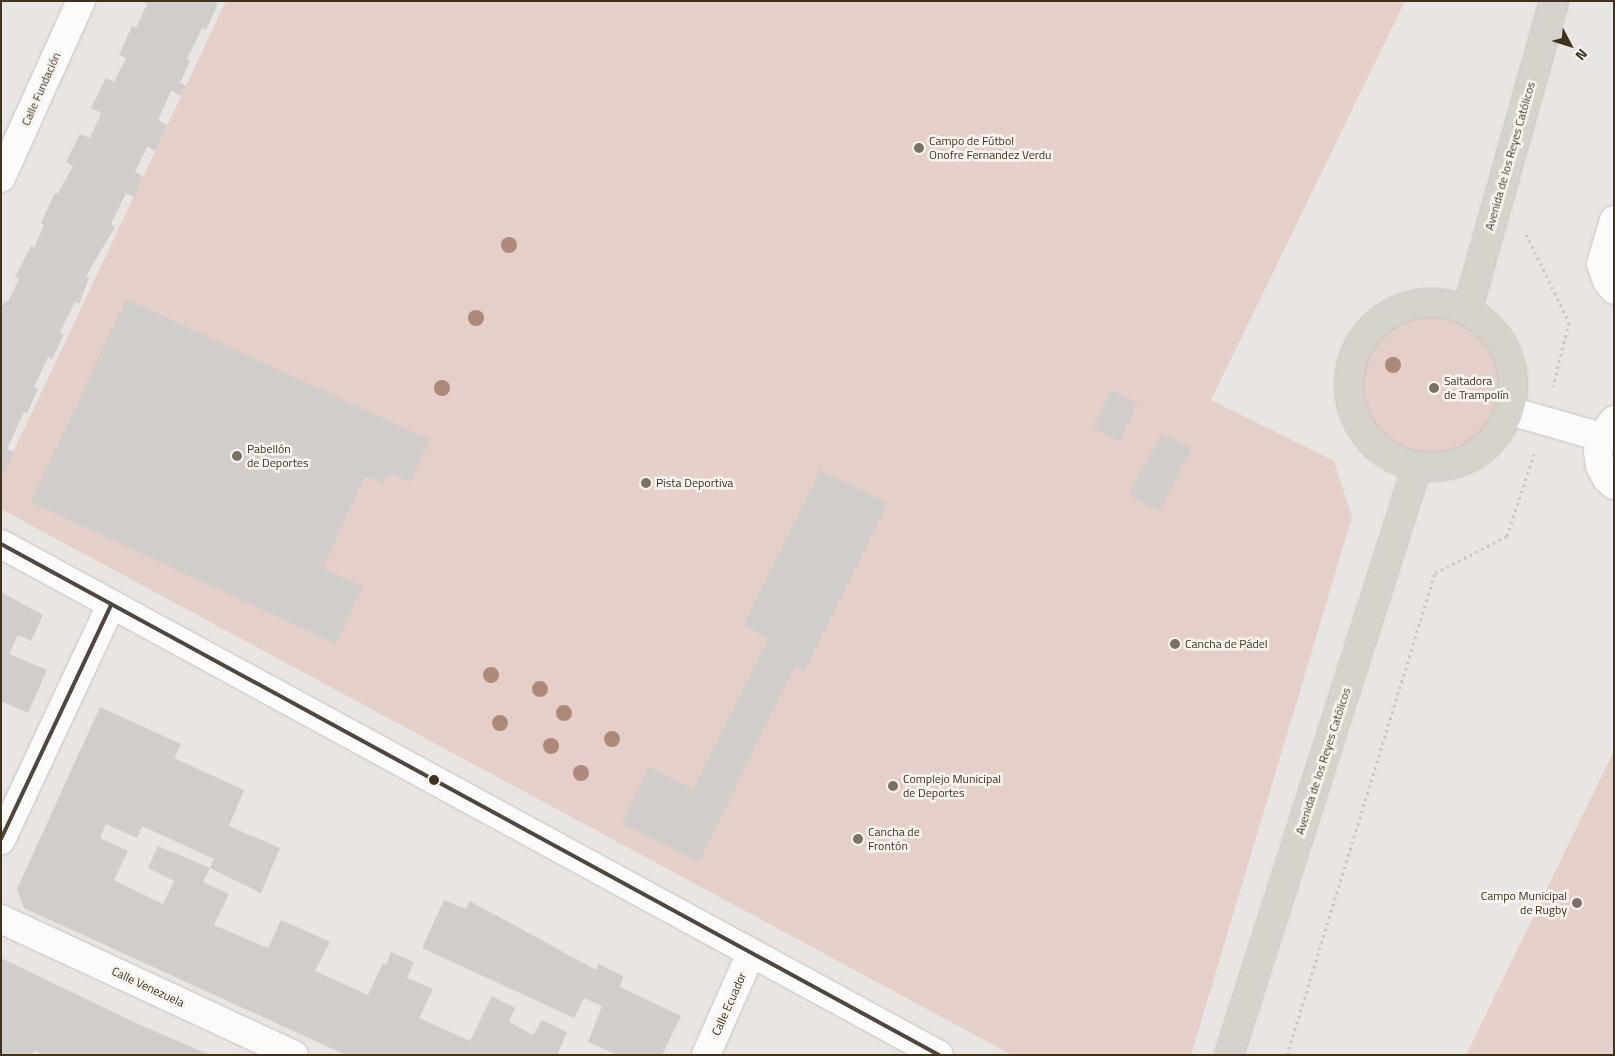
<!DOCTYPE html>
<html>
<head>
<meta charset="utf-8">
<style>
  body { margin:0 }
  #map { position:relative; width:1615px; height:1056px; overflow:hidden; background:#e9e5e2; font-family:"Titillium Web",sans-serif }
  div>[style] { position:absolute }
  .green>* { inset:0; background:#e5cfc9 }
  .round { border-radius:50% }
  .building>* { inset:0; background:#d1cdca; transform-origin:0 0 }
  .path>* { height:3px; margin-top:-1.5px; transform-origin:0; background:repeating-linear-gradient(90deg,#cac6bf 0 2.5px,transparent 0 6.5px) }
  .roads { filter:drop-shadow(0 0 1px #c6c3c0) drop-shadow(0 0 1px #c6c3c0) }
  .minor>* { height:28px; margin:-14px; padding:0 14px; transform-origin:14px; border-radius:14px; background:#fcfbfb }
  .primary>* { height:28px; margin:-14px; padding:0 14px; transform-origin:14px; border-radius:14px; background:#d6d2cc }
  .primary>.ring { margin:-14px; padding:0; box-sizing:content-box; background:none; border:28px solid #d6d2cc; border-radius:50% }
  .bus-1>* { height:4px; margin:-2px; padding:0 2px; transform-origin:2px; border-radius:2px; background:#52453c }
  .trees>* { width:16px; height:16px; margin:-8px; border-radius:50%; background:#ac8979 }
  .dots>* { width:14px; height:14px; translate:-50% -50%; box-sizing:border-box; border:2px solid #f9f4f0; border-radius:50% }
  span { translate:-50% -50%; white-space:nowrap; text-align:center; line-height:1.15; -webkit-text-stroke:5px #f9f4f0; paint-order:stroke }
  .street-label { font-size:12px; color:#3f331e }
  .poi-label { font-size:12px; color:#3f331e }
  .left { translate:0 -50%; text-align:left }
  .right { translate:-100% -50%; text-align:right }
  .frame { position:absolute; inset:0; border:2px solid #3f331e; pointer-events:none }
  .north { position:absolute; left:1545px; top:20px; width:50px; height:50px; -webkit-text-stroke:4px #f9f4f0; paint-order:stroke; rotate:130deg; font-size:14px; font-weight:700; line-height:20px; text-align:center; color:#3f331e }
  .north::after { content:''; display:block; margin:auto; width:18px; height:22px; background:#3f331e; clip-path:polygon(50% 0,100% 100%,50% 72%,0 100%) }
</style>
</head>
<body>
<div id="map">
  <div class="green">
    <div style="clip-path:polygon(226px 1px,1405px 1px,1211px 400px,1334px 461px,1352px 517px,1191px 1055px,1012px 1055px,1px 509px,1px 478px)"></div>
    <div class="round" style="left:1358px;top:313px;width:146px;height:146px"></div>
    <div style="clip-path:polygon(1614px 751px,1614px 1055px,1466px 1055px)"></div>
  </div>
  <div class="building">
    <div style="clip-path:polygon(142px 1px,214px 1px,218px 4px,206px 30px,202px 28px,187px 59px,190px 61px,180px 83px,186px 86px,181px 96px,171px 91px,158px 120px,167px 125px,159px 143px,155px 151px,147px 147px,135px 172px,143px 176px,134px 197px,126px 193px,111px 224px,115px 227px,86px 276px,89px 278px,79px 304px,75px 302px,60px 332px,64px 335px,52px 359px,48px 357px,34px 387px,38px 389px,27px 413px,24px 412px,7px 449px,14px 452px,4px 473px,1px 472px,1px 309px,5px 301px,8px 302px,19px 279px,15px 277px,31px 246px,34px 248px,44px 225px,41px 223px,55px 193px,58px 193px,73px 166px,66px 162px,80px 134px,90px 138px,101px 113px,91px 108px,106px 78px,114px 82px,126px 58px,119px 55px,132px 26px,136px 28px,147px 4px)"></div>
    <div style="clip-path:polygon(126px 299px,430px 440px,410px 482px,390px 473px,384px 484px,365px 476px,323px 568px,363px 587px,336px 644px,31px 502px)"></div>
    <div style="left:1111px;top:390px;width:30px;height:42px;rotate:26deg"></div>
    <div style="left:1162px;top:433px;width:34px;height:70px;rotate:28deg"></div>
    <div style="clip-path:polygon(820px 470px,888px 503px,804px 672px,795px 667px,699px 862px,622px 824px,649px 767px,693px 789px,768px 638px,743px 625px)"></div>
    <div style="clip-path:polygon(1px 592px,43px 615px,31px 641px,18px 635px,9px 654px,47px 670px,28px 713px,1px 701px)"></div>
    <div style="clip-path:polygon(100px 707px,181px 744px,174px 758px,244px 790px,229px 826px,280px 848px,261px 893px,210px 868px,214px 859px,142px 826px,137px 838px,106px 824px,100px 838px,128px 851px,114px 880px,163px 904px,174px 881px,148px 868px,158px 846px,210px 868px,203px 882px,229px 894px,214px 925px,268px 948px,281px 920px,306px 931px,330px 942px,315px 971px,368px 995px,383px 963px,386px 965px,391px 952px,414px 962px,407px 978px,433px 989px,419px 1018px,470px 1041px,492px 996px,515px 1008px,509px 1022px,533px 1035px,542px 1020px,567px 1032px,558px 1053px,562px 1055px,346px 1055px,24px 908px,17px 889px)"></div>
    <div style="clip-path:polygon(444px 900px,466px 909px,470px 901px,596px 970px,599px 964px,623px 976px,620px 987px,681px 1016px,662px 1055px,618px 1055px,588px 1042px,602px 1006px,584px 998px,574px 1018px,422px 948px)"></div>
    <div style="clip-path:polygon(1px 958px,138px 1024px,210px 1055px,43px 1055px,34px 1050px,32px 1055px,1px 1055px)"></div>
  </div>
  <div class="path">
    <div style="left:1526px;top:234px;width:98px;rotate:64deg"></div>
    <div style="left:1569px;top:322px;width:66px;rotate:104deg"></div>
    <div style="left:1287px;top:1055px;width:504px;rotate:-72.93deg"></div>
    <div style="left:1435px;top:573px;width:81px;rotate:-27.2deg"></div>
    <div style="left:1507px;top:536px;width:86px;rotate:-71.8deg"></div>
  </div>
  <div class="roads">
    <div class="minor">
      <div style="left:1px;top:178px;width:194px;rotate:-65.7deg"></div>
      <div style="left:1614px;top:220px;width:46px;rotate:106.5deg"></div>
      <div style="left:1601px;top:264px;width:18px;rotate:71deg"></div>
      <div style="left:1607px;top:281px;width:11px;rotate:52deg"></div>
      <div style="left:1510px;top:411px;width:95px;rotate:15.9deg"></div>
      <div style="left:1614px;top:420px;width:21px;rotate:127deg"></div>
      <div style="left:1601px;top:437px;width:15px;rotate:101deg"></div>
      <div style="left:1598px;top:452px;width:14px;rotate:82deg"></div>
      <div style="left:1600px;top:466px;width:15px;rotate:62deg"></div>
      <div style="left:1607px;top:479px;width:9px;rotate:41deg"></div>
      <div style="left:1px;top:544px;width:1068px;rotate:28.58deg"></div>
      <div style="left:1px;top:840px;width:259px;rotate:-64.9deg"></div>
      <div style="left:1px;top:919px;width:323px;rotate:24.9deg"></div>
      <div style="left:706px;top:1055px;width:111px;rotate:-66.2deg"></div>
    </div>
    <div class="primary">
      <div class="ring" style="left:1349px;top:303px;width:136px;height:136px"></div>
      <div style="left:1467px;top:311px;width:322px;rotate:-74.3deg"></div>
      <div style="left:1229px;top:1055px;width:617px;rotate:-72.27deg"></div>
    </div>
  </div>
  <div class="bus-1">
    <div style="left:1px;top:544px;width:1068px;rotate:28.58deg"></div>
    <div style="left:1px;top:839px;width:259px;rotate:-64.8deg"></div>
  </div>
  <div class="trees">
    <div style="left:509px;top:245px"></div>
    <div style="left:476px;top:318px"></div>
    <div style="left:1393px;top:365px"></div>
    <div style="left:442px;top:388px"></div>
    <div style="left:491px;top:675px"></div>
    <div style="left:540px;top:689px"></div>
    <div style="left:564px;top:713px"></div>
    <div style="left:500px;top:723px"></div>
    <div style="left:612px;top:739px"></div>
    <div style="left:551px;top:746px"></div>
    <div style="left:581px;top:773px"></div>
  </div>
  <div class="dots">
    <div style="left:919px;top:148px;background:#7a7163"></div>
    <div style="left:1434px;top:388px;background:#7a7163"></div>
    <div style="left:237px;top:456px;background:#7a7163"></div>
    <div style="left:646px;top:483px;background:#7a7163"></div>
    <div style="left:1175px;top:644px;background:#7a7163"></div>
    <div style="left:434px;top:780px;background:#3f331e"></div>
    <div style="left:893px;top:786px;background:#7a7163"></div>
    <div style="left:858px;top:839px;background:#7a7163"></div>
    <div style="left:1577px;top:903px;background:#7a7163"></div>
  </div>
  <div class="street-label">
    <span style="left:41px;top:89px;rotate:-66deg">Calle Fundación</span>
    <span style="left:1510px;top:156px;rotate:-74deg">Avenida de los Reyes Católicos</span>
    <span style="left:1323px;top:761px;rotate:-72deg">Avenida de los Reyes Católicos</span>
    <span style="left:148px;top:987px;rotate:25deg">Calle Venezuela</span>
    <span style="left:729px;top:1004px;rotate:-66deg">Calle Ecuador</span>
  </div>
  <div class="poi-label">
    <span class="left" style="left:929px;top:148px">Campo de Fútbol<br>Onofre Fernandez Verdu</span>
    <span class="left" style="left:1444px;top:388px">Saltadora<br>de Trampolín</span>
    <span class="left" style="left:247px;top:456px">Pabellón<br>de Deportes</span>
    <span class="left" style="left:656px;top:483px">Pista Deportiva</span>
    <span class="left" style="left:1185px;top:644px">Cancha de Pádel</span>
    <span class="left" style="left:903px;top:786px">Complejo Municipal<br>de Deportes</span>
    <span class="left" style="left:868px;top:839px">Cancha de<br>Frontón</span>
    <span class="right" style="left:1567px;top:903px">Campo Municipal<br>de Rugby</span>
  </div>
  <div class="frame"></div>
  <div class="north">N</div>
</div>
</body>
</html>
